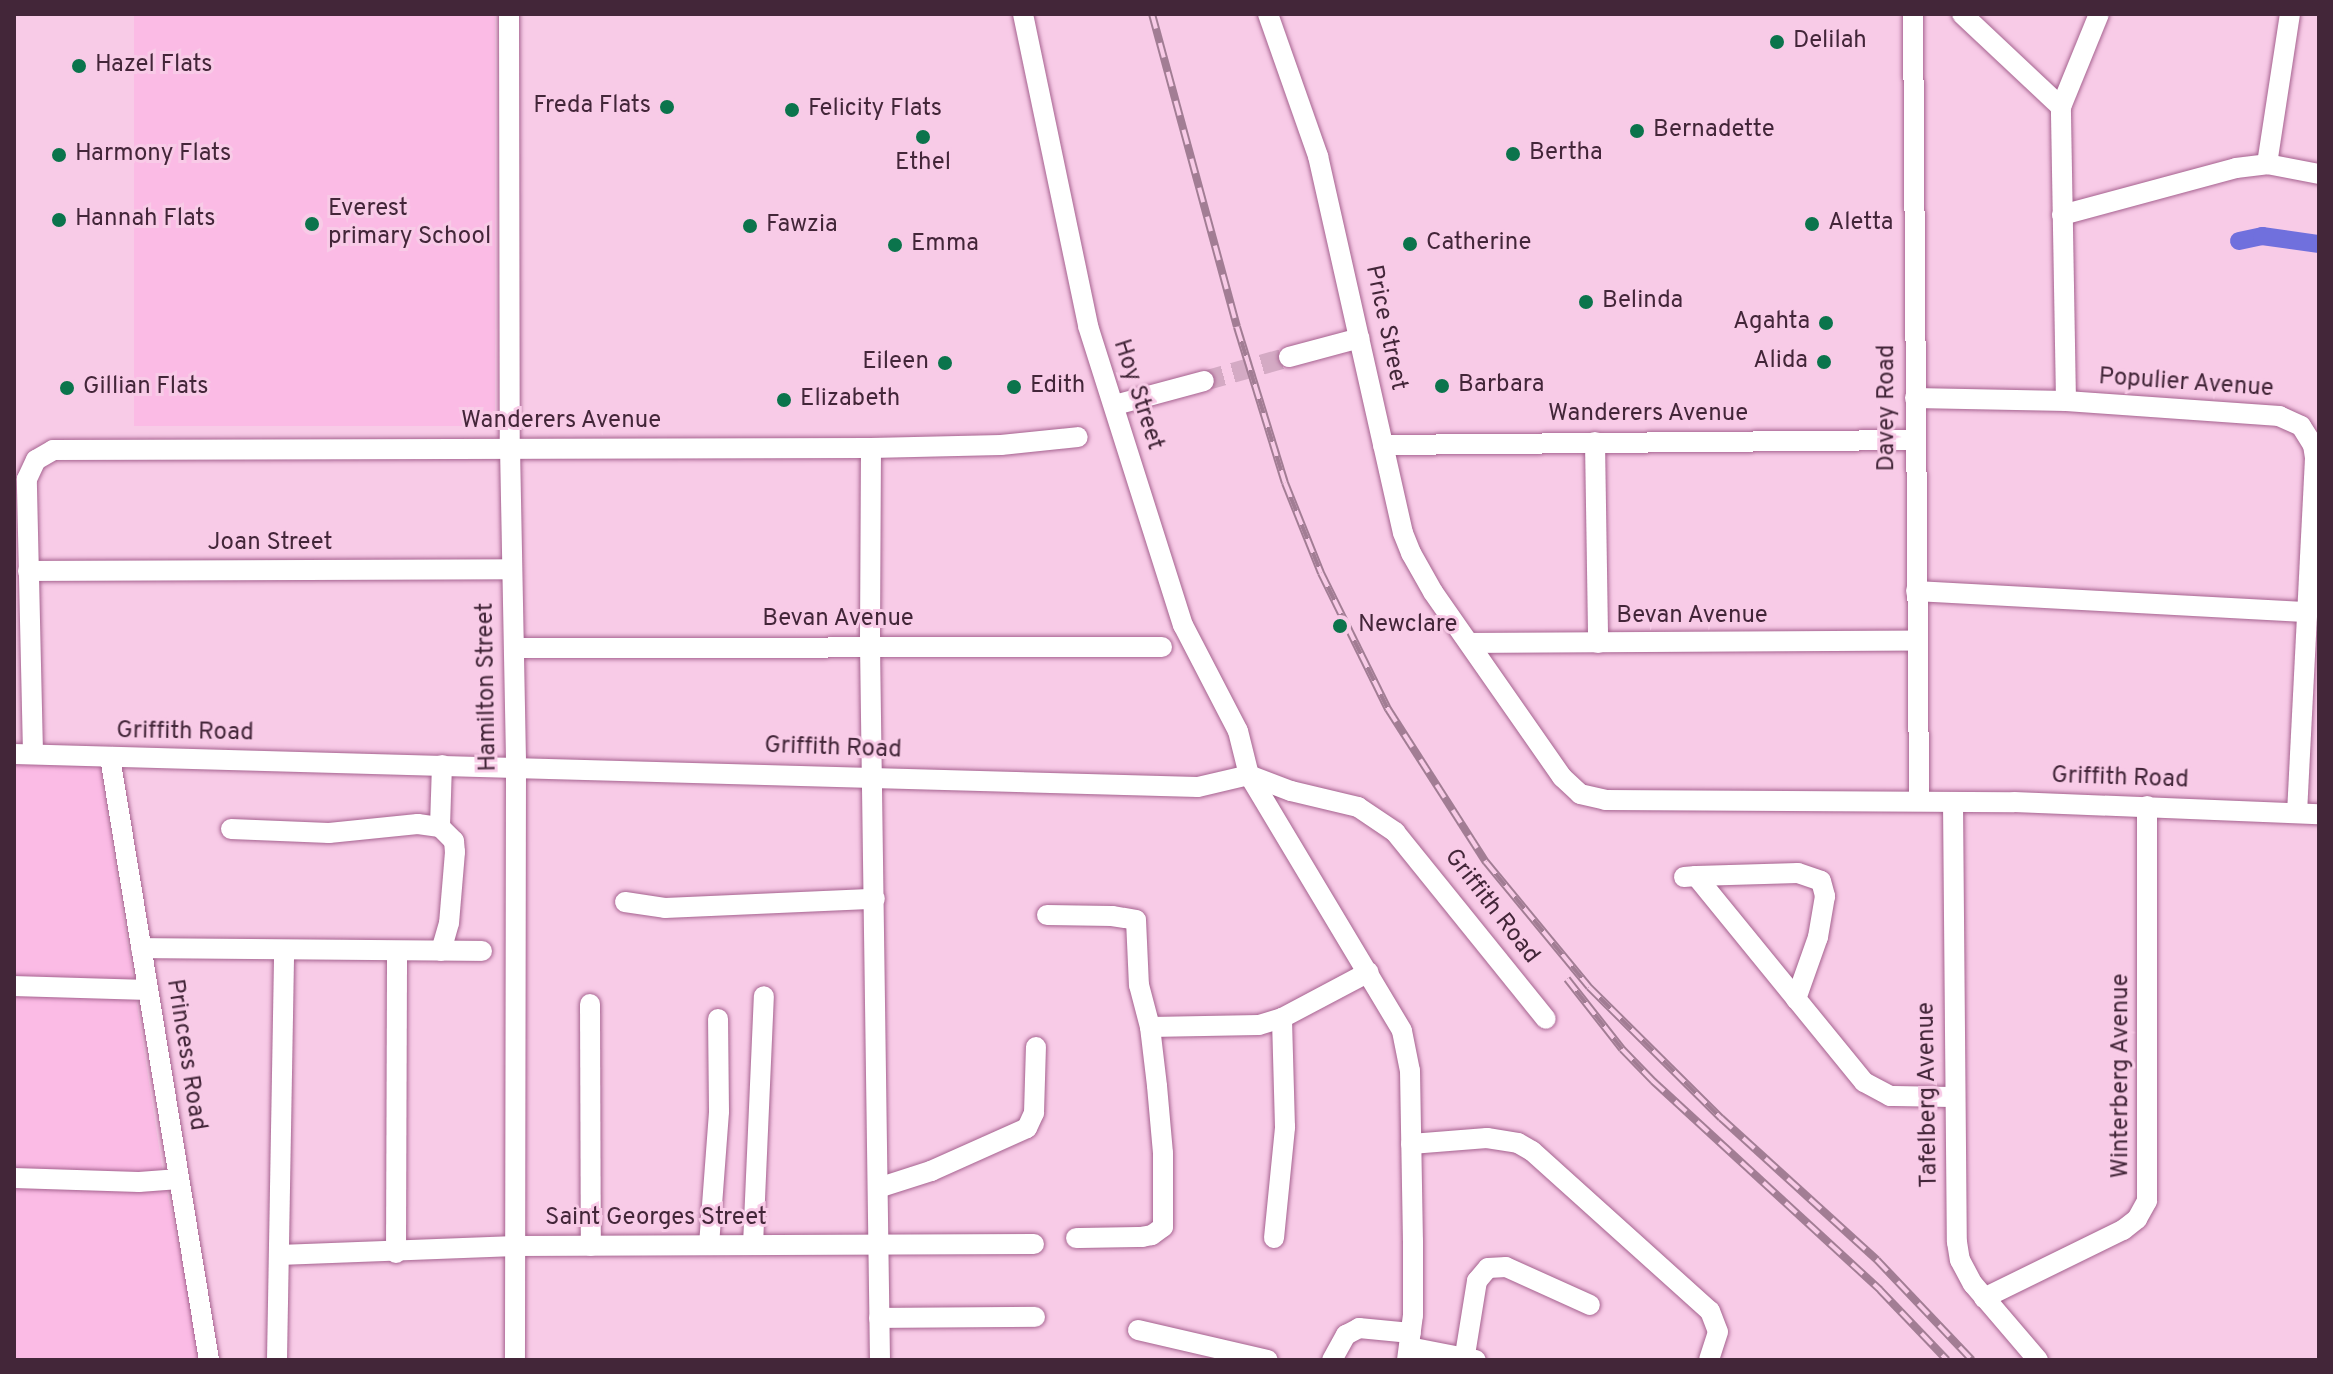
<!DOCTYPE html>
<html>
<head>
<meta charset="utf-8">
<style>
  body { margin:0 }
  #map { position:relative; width:2333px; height:1374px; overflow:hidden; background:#f8cbe7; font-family:Overpass,sans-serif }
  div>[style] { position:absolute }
  .built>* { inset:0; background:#fbbbe5; transform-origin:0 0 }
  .canal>* { height:18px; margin:-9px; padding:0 9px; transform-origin:9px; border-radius:9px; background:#7070dd }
  .minor-tunnel>* { height:20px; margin-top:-10px; transform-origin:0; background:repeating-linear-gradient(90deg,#d4aac4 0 20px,transparent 0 30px) }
  .roads { filter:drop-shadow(0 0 2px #a5628f) drop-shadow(0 0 2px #a5628f) }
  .minor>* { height:20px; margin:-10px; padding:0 10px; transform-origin:10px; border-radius:10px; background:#fff }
  .rail>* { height:8px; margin-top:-4px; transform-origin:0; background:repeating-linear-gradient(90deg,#f8cbe7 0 15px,#a27d94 0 30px); box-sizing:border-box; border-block:2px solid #a27d94 }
  .dots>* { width:22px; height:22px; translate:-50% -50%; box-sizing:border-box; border:4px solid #f8cbe7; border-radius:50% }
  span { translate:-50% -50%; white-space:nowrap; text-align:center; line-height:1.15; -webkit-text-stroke:6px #f8cbe7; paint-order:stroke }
  .poi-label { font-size:24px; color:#432639 }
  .left { translate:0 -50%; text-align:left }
  .right { translate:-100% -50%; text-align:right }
  .street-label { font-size:24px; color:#432639 }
  .frame { position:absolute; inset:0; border:16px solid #432639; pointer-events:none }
</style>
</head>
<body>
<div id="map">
  <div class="built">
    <div style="left:495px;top:16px;width:410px;height:361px;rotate:90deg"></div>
    <div style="clip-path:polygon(14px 752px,99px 760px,163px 1173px,203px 1360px,14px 1360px)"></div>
  </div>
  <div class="canal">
    <div style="left:2239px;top:241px;width:24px;rotate:-12deg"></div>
    <div style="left:2262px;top:236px;width:58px;rotate:8deg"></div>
  </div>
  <div class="minor-tunnel">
    <div style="left:1204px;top:381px;width:88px;rotate:-15.8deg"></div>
  </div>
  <div class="roads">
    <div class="minor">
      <div style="left:509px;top:14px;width:433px;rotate:89.9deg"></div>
      <div style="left:510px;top:447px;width:319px;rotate:88.9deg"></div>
      <div style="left:516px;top:766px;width:594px;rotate:90.1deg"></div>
      <div style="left:1023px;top:14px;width:319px;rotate:78.2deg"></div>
      <div style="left:1088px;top:326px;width:314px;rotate:72.4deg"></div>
      <div style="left:1183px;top:625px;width:119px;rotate:62.6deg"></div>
      <div style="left:1238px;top:731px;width:45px;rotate:76deg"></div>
      <div style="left:1249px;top:775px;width:298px;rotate:59.1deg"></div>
      <div style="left:1402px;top:1031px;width:41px;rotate:78.7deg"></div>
      <div style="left:1410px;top:1071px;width:170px;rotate:89deg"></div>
      <div style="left:1413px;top:1241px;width:74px;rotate:90deg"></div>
      <div style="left:1413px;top:1315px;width:45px;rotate:97.6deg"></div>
      <div style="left:1268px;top:14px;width:151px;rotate:70.6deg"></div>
      <div style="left:1318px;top:156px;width:386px;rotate:77.3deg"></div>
      <div style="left:1403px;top:533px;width:22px;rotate:68deg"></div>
      <div style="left:1411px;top:553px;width:45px;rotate:60.6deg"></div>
      <div style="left:1433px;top:592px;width:226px;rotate:55.1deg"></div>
      <div style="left:1562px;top:777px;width:25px;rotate:43deg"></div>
      <div style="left:1580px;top:794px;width:26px;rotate:13deg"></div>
      <div style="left:1605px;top:800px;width:409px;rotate:0.3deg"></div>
      <div style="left:2014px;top:802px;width:305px;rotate:2.3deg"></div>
      <div style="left:1913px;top:14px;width:787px;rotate:89.56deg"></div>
      <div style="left:1962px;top:14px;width:136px;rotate:43.2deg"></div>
      <div style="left:2267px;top:164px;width:152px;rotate:-81.3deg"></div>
      <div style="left:2062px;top:215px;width:180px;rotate:-15.1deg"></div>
      <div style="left:2236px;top:168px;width:31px;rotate:-7deg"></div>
      <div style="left:2267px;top:164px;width:53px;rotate:10.9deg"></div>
      <div style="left:1289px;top:357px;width:73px;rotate:-15deg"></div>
      <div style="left:1915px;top:398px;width:151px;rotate:1.1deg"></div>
      <div style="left:2066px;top:401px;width:214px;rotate:4deg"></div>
      <div style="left:2279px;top:416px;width:24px;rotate:24deg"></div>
      <div style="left:2301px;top:426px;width:22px;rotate:58deg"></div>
      <div style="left:2313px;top:445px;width:13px;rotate:81deg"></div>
      <div style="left:2315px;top:458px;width:353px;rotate:92.9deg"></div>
      <div style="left:2066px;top:401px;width:294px;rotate:-91deg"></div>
      <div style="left:2061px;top:107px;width:100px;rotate:-67.8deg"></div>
      <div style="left:1115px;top:405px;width:92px;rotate:-15.1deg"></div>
      <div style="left:1595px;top:442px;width:201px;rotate:89.1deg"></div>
      <div style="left:1383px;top:445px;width:531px;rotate:-0.54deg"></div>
      <div style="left:871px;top:448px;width:197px;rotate:90.3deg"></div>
      <div style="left:870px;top:645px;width:715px;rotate:89.2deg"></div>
      <div style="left:28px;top:571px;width:484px;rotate:-0.2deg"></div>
      <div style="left:1916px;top:591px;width:393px;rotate:3.1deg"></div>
      <div style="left:1470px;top:643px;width:445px;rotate:-0.3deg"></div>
      <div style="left:514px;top:648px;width:648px;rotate:-0.09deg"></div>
      <div style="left:33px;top:753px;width:274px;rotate:-91.3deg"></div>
      <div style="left:27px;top:479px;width:21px;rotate:-65deg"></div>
      <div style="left:36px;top:460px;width:20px;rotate:-30deg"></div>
      <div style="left:53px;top:450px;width:818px;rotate:-0.14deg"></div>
      <div style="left:871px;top:448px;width:130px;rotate:-1.3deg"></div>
      <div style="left:1001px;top:445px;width:77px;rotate:-5.9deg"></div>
      <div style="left:14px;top:754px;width:1184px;rotate:1.6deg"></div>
      <div style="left:1198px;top:787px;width:52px;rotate:-13.2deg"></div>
      <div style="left:1249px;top:775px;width:45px;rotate:20.9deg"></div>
      <div style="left:1291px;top:791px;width:69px;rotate:13.4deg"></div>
      <div style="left:1358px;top:807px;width:45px;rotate:34deg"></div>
      <div style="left:1395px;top:832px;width:240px;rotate:51.1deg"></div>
      <div style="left:110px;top:757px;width:611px;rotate:80.68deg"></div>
      <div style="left:1953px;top:802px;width:440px;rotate:89.5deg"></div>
      <div style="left:1957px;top:1242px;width:18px;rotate:81deg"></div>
      <div style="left:1960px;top:1260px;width:27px;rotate:62deg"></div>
      <div style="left:1973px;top:1284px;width:100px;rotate:49.5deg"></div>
      <div style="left:440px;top:827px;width:62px;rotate:-88.2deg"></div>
      <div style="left:231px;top:829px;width:98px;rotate:2.3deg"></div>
      <div style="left:329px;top:833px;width:89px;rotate:-5.8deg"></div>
      <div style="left:418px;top:824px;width:22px;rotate:8deg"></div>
      <div style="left:440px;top:827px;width:20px;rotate:45deg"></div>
      <div style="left:454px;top:841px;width:11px;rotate:85deg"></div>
      <div style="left:455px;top:852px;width:71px;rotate:94.8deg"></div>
      <div style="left:449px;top:923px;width:29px;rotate:106deg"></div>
      <div style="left:1696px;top:876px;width:102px;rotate:-1.7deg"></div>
      <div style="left:1798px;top:873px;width:24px;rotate:19deg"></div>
      <div style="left:1821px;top:881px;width:16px;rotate:75deg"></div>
      <div style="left:1825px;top:896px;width:42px;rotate:99.7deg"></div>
      <div style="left:1818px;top:937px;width:66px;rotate:109.5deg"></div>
      <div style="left:1684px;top:877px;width:12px;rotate:-5deg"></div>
      <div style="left:1696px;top:876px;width:266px;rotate:50.8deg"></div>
      <div style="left:1864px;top:1082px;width:30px;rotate:28deg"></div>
      <div style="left:1890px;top:1096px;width:65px;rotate:0.9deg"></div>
      <div style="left:625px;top:902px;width:40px;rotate:8.5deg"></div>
      <div style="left:665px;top:908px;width:210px;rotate:-2.5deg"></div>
      <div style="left:1047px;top:915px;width:65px;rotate:0.9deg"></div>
      <div style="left:1112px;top:916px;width:24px;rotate:9deg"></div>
      <div style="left:1136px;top:920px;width:65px;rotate:87.4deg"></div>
      <div style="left:1139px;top:985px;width:43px;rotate:75.3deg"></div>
      <div style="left:1150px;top:1027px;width:59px;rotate:83.2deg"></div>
      <div style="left:1157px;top:1086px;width:67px;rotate:84.9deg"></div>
      <div style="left:1163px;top:1153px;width:74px;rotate:90deg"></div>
      <div style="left:1163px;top:1227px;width:14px;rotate:144deg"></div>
      <div style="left:1152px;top:1235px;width:10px;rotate:169deg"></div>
      <div style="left:1142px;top:1237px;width:66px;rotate:179.1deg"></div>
      <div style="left:141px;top:948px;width:341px;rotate:0.5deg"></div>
      <div style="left:14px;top:986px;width:133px;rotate:1.7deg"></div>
      <div style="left:590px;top:1004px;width:242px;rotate:89.8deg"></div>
      <div style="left:1150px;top:1027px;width:109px;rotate:-1.1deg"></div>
      <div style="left:1259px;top:1025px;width:24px;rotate:-17deg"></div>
      <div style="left:1282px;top:1018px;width:98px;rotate:-27.9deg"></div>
      <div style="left:1411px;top:1144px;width:76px;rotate:-4.5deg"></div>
      <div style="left:1487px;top:1138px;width:31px;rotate:9deg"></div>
      <div style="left:1518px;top:1143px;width:16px;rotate:30deg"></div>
      <div style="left:1532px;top:1151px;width:239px;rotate:42deg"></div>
      <div style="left:1710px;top:1311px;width:22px;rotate:69deg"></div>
      <div style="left:1718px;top:1332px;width:29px;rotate:108deg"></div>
      <div style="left:14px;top:1178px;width:125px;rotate:1.8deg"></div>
      <div style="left:139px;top:1182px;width:40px;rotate:-4.3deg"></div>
      <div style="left:878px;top:1188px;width:56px;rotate:-17.8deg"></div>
      <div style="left:931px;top:1171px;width:105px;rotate:-24.1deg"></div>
      <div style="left:1027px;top:1128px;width:17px;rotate:-65deg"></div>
      <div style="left:1034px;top:1113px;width:66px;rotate:-88.3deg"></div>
      <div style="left:1274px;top:1238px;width:112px;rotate:-84.3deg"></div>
      <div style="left:1285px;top:1127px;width:109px;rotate:-91.6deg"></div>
      <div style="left:709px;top:1245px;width:134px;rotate:-85.7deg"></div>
      <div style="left:719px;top:1111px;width:92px;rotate:-90.6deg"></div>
      <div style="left:753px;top:1245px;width:249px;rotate:-87.5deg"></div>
      <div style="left:396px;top:1253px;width:301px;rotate:-89.8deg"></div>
      <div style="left:279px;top:1255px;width:237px;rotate:-2.2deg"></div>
      <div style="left:516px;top:1246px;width:518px;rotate:-0.22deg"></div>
      <div style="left:1984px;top:1298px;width:155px;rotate:-26.1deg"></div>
      <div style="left:2123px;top:1230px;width:18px;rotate:-38deg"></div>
      <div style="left:2137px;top:1219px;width:21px;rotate:-61deg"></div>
      <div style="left:2147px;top:1201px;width:395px;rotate:-90deg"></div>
      <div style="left:879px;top:1318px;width:156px;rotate:-0.4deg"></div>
      <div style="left:1138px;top:1330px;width:133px;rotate:13deg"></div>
      <div style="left:1409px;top:1347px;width:68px;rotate:11deg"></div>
      <div style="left:1465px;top:1355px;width:75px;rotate:-80.8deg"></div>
      <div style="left:1477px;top:1281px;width:17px;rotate:-50deg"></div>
      <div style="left:1488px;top:1268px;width:18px;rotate:-3deg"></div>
      <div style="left:1506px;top:1267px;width:92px;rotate:24.3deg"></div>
      <div style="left:277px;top:1360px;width:410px;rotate:-89deg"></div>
      <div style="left:1332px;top:1360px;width:29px;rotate:-61deg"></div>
      <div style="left:1346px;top:1335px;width:15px;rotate:-28deg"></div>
      <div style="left:1359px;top:1328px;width:52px;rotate:5.5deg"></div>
    </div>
  </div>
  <div class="rail">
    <div style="left:1152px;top:14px;width:324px;rotate:74.8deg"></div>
    <div style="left:1237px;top:327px;width:163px;rotate:72.9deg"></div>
    <div style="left:1285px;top:483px;width:97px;rotate:68.2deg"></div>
    <div style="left:1321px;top:573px;width:152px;rotate:63.8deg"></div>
    <div style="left:1388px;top:709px;width:182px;rotate:57.4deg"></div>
    <div style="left:1486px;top:862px;width:162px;rotate:50.5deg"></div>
    <div style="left:1589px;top:987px;width:186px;rotate:44.8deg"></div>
    <div style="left:1721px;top:1118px;width:211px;rotate:42.3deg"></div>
    <div style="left:1877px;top:1260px;width:138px;rotate:46.5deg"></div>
    <div style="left:1567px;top:979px;width:89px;rotate:51.8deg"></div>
    <div style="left:1622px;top:1049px;width:45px;rotate:45.9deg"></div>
    <div style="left:1653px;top:1081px;width:309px;rotate:42.6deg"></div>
    <div style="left:1880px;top:1290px;width:97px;rotate:46.3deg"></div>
  </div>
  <div class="dots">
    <div style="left:1777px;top:42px;background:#0b744c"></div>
    <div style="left:79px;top:66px;background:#0b744c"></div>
    <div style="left:667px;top:107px;background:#0b744c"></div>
    <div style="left:792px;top:110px;background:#0b744c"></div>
    <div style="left:1637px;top:131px;background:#0b744c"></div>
    <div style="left:923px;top:137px;background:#0b744c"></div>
    <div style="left:1513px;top:154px;background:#0b744c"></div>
    <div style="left:59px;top:155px;background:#0b744c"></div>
    <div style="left:59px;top:220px;background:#0b744c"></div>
    <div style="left:312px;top:224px;background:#0b744c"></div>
    <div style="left:1812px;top:224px;background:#0b744c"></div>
    <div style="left:750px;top:226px;background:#0b744c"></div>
    <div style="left:1410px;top:244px;background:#0b744c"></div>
    <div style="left:895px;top:245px;background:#0b744c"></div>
    <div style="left:1586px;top:302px;background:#0b744c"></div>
    <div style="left:1826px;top:323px;background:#0b744c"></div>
    <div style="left:1824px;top:362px;background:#0b744c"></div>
    <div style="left:945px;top:363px;background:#0b744c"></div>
    <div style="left:1442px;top:386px;background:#0b744c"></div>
    <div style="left:1014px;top:387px;background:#0b744c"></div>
    <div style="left:67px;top:388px;background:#0b744c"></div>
    <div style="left:784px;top:400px;background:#0b744c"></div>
    <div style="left:1340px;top:626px;background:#0b744c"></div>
  </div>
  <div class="poi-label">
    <span class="left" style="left:1793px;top:42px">Delilah</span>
    <span class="left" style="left:95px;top:66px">Hazel Flats</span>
    <span class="right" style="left:651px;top:107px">Freda Flats</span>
    <span class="left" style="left:808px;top:110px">Felicity Flats</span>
    <span class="left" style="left:1653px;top:131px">Bernadette</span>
    <span class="left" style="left:1529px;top:154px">Bertha</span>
    <span class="left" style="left:75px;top:155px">Harmony Flats</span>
    <span style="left:923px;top:164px">Ethel</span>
    <span class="left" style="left:328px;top:224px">Everest<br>primary School</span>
    <span class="left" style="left:75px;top:220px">Hannah Flats</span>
    <span class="left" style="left:1828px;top:224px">Aletta</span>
    <span class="left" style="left:766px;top:226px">Fawzia</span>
    <span class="left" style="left:1426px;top:244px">Catherine</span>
    <span class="left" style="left:911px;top:245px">Emma</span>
    <span class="left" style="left:1602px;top:302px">Belinda</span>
    <span class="right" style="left:1810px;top:323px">Agahta</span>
    <span class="right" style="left:1808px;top:362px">Alida</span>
    <span class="right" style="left:929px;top:363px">Eileen</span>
    <span class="left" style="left:1458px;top:386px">Barbara</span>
    <span class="left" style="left:1030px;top:387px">Edith</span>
    <span class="left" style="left:83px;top:388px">Gillian Flats</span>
    <span class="left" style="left:800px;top:400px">Elizabeth</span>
    <span class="left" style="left:1358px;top:626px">Newclare</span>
  </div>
  <div class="street-label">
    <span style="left:1385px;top:328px;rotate:78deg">Price Street</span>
    <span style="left:2186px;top:384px;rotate:4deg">Populier Avenue</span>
    <span style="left:1137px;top:395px;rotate:72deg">Hoy Street</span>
    <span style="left:1888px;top:408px;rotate:-90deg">Davey Road</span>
    <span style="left:1648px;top:415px">Wanderers Avenue</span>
    <span style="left:561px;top:422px">Wanderers Avenue</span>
    <span style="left:270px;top:544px">Joan Street</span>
    <span style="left:1692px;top:617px">Bevan Avenue</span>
    <span style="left:838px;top:620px">Bevan Avenue</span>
    <span style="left:488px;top:687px;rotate:-91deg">Hamilton Street</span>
    <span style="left:185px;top:733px;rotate:1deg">Griffith Road</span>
    <span style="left:833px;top:749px;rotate:2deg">Griffith Road</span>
    <span style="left:2120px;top:779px;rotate:2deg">Griffith Road</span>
    <span style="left:1491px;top:907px;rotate:52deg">Griffith Road</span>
    <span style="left:185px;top:1055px;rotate:81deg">Princess Road</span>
    <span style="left:2122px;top:1076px;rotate:-90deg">Winterberg Avenue</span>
    <span style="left:1929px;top:1095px;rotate:-91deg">Tafelberg Avenue</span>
    <span style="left:656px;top:1219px">Saint Georges Street</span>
  </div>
  <div class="frame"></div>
</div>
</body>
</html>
